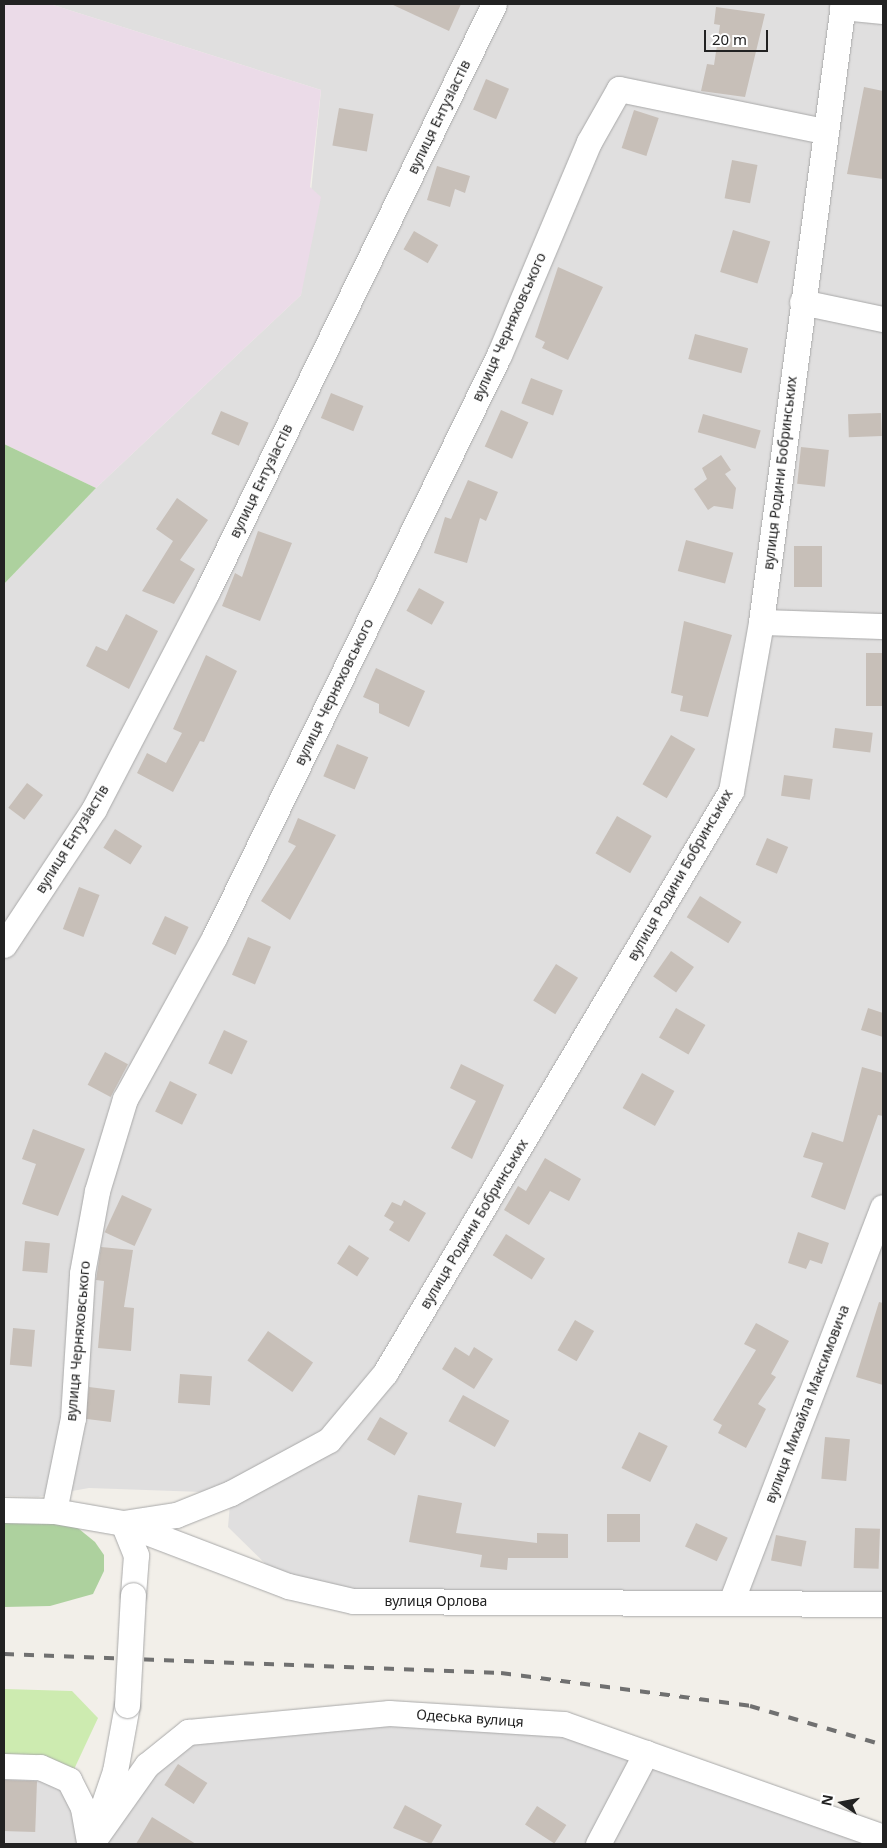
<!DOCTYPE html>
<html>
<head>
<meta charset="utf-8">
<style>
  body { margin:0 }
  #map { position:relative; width:887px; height:1848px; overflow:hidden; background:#f2efe9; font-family:"Noto Sans",sans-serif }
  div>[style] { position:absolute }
  .residential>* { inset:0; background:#e0dfdf }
  .industrial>* { inset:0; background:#ebdbe8 }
  .grass>* { inset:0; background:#cdebb0 }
  .forest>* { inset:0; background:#add19e }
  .building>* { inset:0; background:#c7bfb8; transform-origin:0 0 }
  .roads { filter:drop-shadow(0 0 1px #a9a9a9) drop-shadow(0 0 1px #a9a9a9) }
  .minor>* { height:25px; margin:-12.5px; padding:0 12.5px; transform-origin:12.5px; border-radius:12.5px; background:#fff }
  .rail>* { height:4px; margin-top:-2px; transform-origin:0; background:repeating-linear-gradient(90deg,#707070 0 10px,transparent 0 20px) }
  .bridges { filter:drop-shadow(0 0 1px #a9a9a9) drop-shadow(0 0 1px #a9a9a9) }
  .minor-bridge>* { height:25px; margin:-12.5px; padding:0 12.5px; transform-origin:12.5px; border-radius:12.5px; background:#fff }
  span { translate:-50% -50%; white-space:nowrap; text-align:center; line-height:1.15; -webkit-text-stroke:4px #fff; paint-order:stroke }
  .street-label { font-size:14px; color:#222 }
  .frame { position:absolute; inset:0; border:5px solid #222; pointer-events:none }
  .north { position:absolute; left:817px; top:1778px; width:50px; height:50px; -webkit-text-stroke:4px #fff; paint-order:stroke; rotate:281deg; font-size:14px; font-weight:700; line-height:20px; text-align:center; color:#222 }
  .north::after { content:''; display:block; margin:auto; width:18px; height:22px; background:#222; clip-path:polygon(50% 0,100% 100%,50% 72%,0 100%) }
  .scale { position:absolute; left:704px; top:30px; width:64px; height:22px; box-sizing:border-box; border:2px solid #222; border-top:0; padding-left:6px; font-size:15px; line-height:18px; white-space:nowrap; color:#222; -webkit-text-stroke:4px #fff; paint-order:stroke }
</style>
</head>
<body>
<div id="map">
  <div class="residential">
    <div style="clip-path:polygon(50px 4px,883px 4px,883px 1604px,353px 1601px,288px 1586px,228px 1527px,231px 1493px,89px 1488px,38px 1497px,4px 1496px,4px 584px,96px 488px,301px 295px,321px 90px)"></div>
    <div style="clip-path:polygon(389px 1713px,564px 1724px,883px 1844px,91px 1844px,188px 1732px)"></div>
    <div style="clip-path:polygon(4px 1767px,69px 1780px,90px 1844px,4px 1844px)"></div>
  </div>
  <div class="industrial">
    <div style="clip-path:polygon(4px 4px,50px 4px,321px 90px,310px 187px,321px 197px,301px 295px,96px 488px,4px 444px)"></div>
  </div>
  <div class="grass">
    <div style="clip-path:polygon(4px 1689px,72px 1691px,98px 1718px,69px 1780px,4px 1766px)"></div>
  </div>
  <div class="forest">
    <div style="clip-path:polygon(4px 444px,96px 488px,4px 584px)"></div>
    <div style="clip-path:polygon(4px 1510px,57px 1511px,95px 1542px,104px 1555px,104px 1571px,93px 1594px,50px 1606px,4px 1607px)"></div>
  </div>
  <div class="building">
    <div style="clip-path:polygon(391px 4px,461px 4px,449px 31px)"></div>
    <div style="clip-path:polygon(716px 7px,765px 14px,745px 97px,701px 91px,707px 64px,714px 65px,720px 25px,714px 24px)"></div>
    <div style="left:486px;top:79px;width:25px;height:33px;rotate:23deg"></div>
    <div style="clip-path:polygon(864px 87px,883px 91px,883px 179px,847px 174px)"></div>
    <div style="left:339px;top:108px;width:35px;height:38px;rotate:10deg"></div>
    <div style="left:634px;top:110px;width:26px;height:40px;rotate:18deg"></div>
    <div style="left:732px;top:160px;width:26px;height:39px;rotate:11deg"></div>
    <div style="clip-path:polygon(437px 166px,470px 176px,465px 193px,455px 189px,450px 207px,427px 200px)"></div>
    <div style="left:733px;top:230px;width:39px;height:44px;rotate:17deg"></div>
    <div style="left:414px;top:231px;width:28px;height:21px;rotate:30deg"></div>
    <div style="clip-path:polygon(558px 267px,603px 287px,568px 360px,542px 348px,545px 342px,535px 337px)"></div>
    <div style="left:695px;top:334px;width:55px;height:26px;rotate:15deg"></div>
    <div style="left:531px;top:378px;width:34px;height:27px;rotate:21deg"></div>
    <div style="left:331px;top:393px;width:35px;height:27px;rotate:22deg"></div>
    <div style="left:501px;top:410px;width:30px;height:40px;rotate:24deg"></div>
    <div style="left:221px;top:411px;width:30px;height:25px;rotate:23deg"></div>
    <div style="left:881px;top:413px;width:23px;height:33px;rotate:88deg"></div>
    <div style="left:703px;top:414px;width:60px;height:19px;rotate:16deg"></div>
    <div style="left:801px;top:447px;width:28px;height:37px;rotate:6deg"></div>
    <div style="clip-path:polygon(721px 455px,731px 470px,725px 474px,736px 488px,733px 509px,714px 506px,708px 510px,694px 489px,707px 479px,702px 468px)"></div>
    <div style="clip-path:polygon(468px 480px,498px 492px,486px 521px,480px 518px,467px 563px,434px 553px,445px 517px,451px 519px)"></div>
    <div style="clip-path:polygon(177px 498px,208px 520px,180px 560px,195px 569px,174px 604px,142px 591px,173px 541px,156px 529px)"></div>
    <div style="clip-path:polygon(258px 531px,292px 543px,260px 621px,222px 606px,235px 573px,242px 577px)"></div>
    <div style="left:686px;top:540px;width:49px;height:32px;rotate:15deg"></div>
    <div style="left:794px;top:546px;width:28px;height:41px"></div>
    <div style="left:419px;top:588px;width:29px;height:26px;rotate:29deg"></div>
    <div style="clip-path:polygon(126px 614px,158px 631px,129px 689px,86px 666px,96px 646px,107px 651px)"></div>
    <div style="clip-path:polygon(684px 621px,732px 635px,708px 717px,680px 711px,683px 696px,671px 693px)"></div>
    <div style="left:866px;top:653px;width:17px;height:53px"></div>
    <div style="clip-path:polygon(206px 655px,237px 671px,204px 742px,200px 741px,173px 792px,137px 773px,147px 753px,166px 763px,182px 733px,173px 729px)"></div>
    <div style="clip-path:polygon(376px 668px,425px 691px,409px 727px,379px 713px,379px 704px,363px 697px)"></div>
    <div style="left:835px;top:728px;width:38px;height:20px;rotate:7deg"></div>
    <div style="left:671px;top:735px;width:28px;height:57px;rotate:30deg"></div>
    <div style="left:337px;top:744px;width:34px;height:35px;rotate:23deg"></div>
    <div style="left:784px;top:775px;width:29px;height:21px;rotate:8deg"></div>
    <div style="left:27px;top:783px;width:20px;height:31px;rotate:37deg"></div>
    <div style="left:617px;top:816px;width:40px;height:43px;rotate:30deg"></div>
    <div style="clip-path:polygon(298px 818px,336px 835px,290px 920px,261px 901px,296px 846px,288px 842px)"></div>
    <div style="left:115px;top:829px;width:32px;height:22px;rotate:32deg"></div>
    <div style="left:767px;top:838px;width:23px;height:29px;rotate:23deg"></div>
    <div style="left:79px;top:887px;width:22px;height:45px;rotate:21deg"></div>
    <div style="left:700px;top:896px;width:49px;height:25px;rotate:32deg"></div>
    <div style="left:165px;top:916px;width:26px;height:31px;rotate:25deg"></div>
    <div style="left:248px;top:937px;width:25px;height:41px;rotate:23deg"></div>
    <div style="left:671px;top:951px;width:28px;height:31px;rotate:35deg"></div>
    <div style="left:556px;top:964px;width:26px;height:43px;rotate:32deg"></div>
    <div style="left:676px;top:1008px;width:34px;height:34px;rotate:30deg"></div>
    <div style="clip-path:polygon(868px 1008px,883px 1013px,883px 1037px,861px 1030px)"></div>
    <div style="left:224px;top:1030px;width:26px;height:37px;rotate:25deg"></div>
    <div style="left:105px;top:1052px;width:26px;height:37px;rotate:28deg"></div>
    <div style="clip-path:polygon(461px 1064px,504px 1085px,472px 1159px,451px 1148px,476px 1101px,450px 1088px)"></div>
    <div style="clip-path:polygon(862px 1067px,883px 1073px,883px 1116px,878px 1115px,845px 1210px,811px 1197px,823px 1163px,803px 1157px,812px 1132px,843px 1142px)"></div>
    <div style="left:642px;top:1073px;width:37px;height:40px;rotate:29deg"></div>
    <div style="left:170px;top:1081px;width:30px;height:34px;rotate:26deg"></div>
    <div style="clip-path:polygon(33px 1129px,85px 1149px,58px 1216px,22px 1204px,36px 1164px,22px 1159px)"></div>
    <div style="clip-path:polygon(545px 1158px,581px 1179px,569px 1201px,550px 1191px,529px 1225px,504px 1210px,518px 1186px,526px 1191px)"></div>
    <div style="left:122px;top:1195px;width:33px;height:41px;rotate:25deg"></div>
    <div style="clip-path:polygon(404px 1200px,426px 1213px,409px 1242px,389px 1230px,394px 1222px,384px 1216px,392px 1202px,401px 1206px)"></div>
    <div style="clip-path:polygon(798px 1232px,829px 1243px,822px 1264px,810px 1260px,806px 1269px,788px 1263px)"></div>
    <div style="left:506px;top:1234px;width:46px;height:25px;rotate:32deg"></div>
    <div style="left:25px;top:1241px;width:25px;height:30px;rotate:5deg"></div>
    <div style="left:349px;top:1245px;width:24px;height:22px;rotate:33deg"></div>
    <div style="clip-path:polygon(101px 1247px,133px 1250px,124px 1307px,134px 1308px,131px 1351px,98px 1348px,104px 1281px,96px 1280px)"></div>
    <div style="clip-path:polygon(879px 1302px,883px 1303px,883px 1385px,856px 1377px)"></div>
    <div style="left:575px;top:1320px;width:22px;height:35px;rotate:30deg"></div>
    <div style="clip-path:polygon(756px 1323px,789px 1341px,771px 1374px,776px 1377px,758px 1404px,766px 1409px,746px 1448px,718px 1433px,722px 1425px,713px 1420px,756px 1350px,744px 1344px)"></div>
    <div style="left:13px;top:1328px;width:22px;height:37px;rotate:5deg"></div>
    <div style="left:268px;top:1331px;width:55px;height:36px;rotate:35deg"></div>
    <div style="clip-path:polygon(455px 1347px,469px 1356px,474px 1347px,493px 1359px,474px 1389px,442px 1369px)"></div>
    <div style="left:180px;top:1374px;width:32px;height:29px;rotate:4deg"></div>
    <div style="left:89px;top:1387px;width:26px;height:32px;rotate:7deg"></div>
    <div style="left:463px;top:1395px;width:53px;height:30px;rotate:29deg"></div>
    <div style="left:380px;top:1417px;width:32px;height:26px;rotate:30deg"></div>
    <div style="left:639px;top:1432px;width:32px;height:40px;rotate:26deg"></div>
    <div style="left:825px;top:1437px;width:25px;height:42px;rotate:5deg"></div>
    <div style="clip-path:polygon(418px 1495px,462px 1503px,456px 1533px,537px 1543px,537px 1533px,568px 1534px,568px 1558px,508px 1558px,507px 1570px,480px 1567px,482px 1555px,409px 1542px)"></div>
    <div style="left:607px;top:1514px;width:33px;height:28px"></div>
    <div style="left:696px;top:1523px;width:35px;height:26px;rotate:25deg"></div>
    <div style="left:855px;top:1528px;width:25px;height:40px;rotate:2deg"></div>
    <div style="left:776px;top:1535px;width:31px;height:26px;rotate:11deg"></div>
    <div style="left:178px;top:1764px;width:35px;height:25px;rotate:33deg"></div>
    <div style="left:4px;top:1780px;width:33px;height:51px;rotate:2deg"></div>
    <div style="clip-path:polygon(405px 1805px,442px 1825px,431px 1844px,393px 1828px)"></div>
    <div style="left:537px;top:1806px;width:35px;height:22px;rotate:33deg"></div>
    <div style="clip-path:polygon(152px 1817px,196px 1844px,136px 1844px)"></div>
  </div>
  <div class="roads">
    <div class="minor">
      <div style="left:842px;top:7px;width:41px;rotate:5.6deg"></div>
      <div style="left:802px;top:302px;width:83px;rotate:11.9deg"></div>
      <div style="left:761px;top:622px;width:122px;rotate:1.9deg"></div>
      <div style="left:4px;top:945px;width:163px;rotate:-56.5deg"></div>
      <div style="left:94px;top:809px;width:245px;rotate:-62.5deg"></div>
      <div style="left:207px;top:592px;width:654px;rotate:-63.98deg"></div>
      <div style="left:4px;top:1510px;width:50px;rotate:1.1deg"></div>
      <div style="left:54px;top:1511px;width:70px;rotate:9.9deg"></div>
      <div style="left:123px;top:1523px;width:177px;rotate:20.9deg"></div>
      <div style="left:288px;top:1586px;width:67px;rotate:13deg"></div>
      <div style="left:353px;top:1601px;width:530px;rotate:0.32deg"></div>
      <div style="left:54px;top:1511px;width:95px;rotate:-78.5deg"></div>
      <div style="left:73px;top:1418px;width:145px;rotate:-86.4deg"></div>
      <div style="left:82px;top:1273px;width:83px;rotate:-79.6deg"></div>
      <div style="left:97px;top:1191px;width:96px;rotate:-73.1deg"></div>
      <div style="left:125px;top:1099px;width:184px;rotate:-61.1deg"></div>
      <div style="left:214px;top:938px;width:649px;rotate:-63.95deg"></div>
      <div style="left:499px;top:355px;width:231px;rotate:-67.1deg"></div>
      <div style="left:589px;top:142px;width:61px;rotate:-60.5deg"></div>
      <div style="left:619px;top:89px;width:209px;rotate:11.6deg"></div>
      <div style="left:123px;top:1523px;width:54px;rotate:-8.6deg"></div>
      <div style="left:176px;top:1515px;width:59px;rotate:-21.8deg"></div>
      <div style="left:231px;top:1493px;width:111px;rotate:-28.4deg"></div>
      <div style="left:329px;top:1440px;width:87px;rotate:-50.1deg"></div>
      <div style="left:385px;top:1373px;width:677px;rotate:-59.27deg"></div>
      <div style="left:731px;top:791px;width:172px;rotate:-79.9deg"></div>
      <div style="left:761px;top:622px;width:623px;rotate:-82.44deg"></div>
      <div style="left:123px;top:1523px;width:35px;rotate:68deg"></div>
      <div style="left:136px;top:1555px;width:40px;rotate:94.3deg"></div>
      <div style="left:731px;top:1602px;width:423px;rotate:-69deg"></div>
      <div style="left:4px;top:1766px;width:36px;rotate:2deg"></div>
      <div style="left:40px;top:1767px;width:32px;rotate:24deg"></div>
      <div style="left:69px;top:1780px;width:31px;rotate:63deg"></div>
      <div style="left:83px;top:1808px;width:36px;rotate:80deg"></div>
      <div style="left:98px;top:1821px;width:53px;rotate:-71.2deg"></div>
      <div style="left:115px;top:1771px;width:67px;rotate:-79.7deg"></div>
      <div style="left:91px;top:1844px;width:97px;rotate:-54.7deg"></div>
      <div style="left:147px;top:1765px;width:53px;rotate:-38.8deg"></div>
      <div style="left:188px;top:1732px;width:202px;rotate:-5.4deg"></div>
      <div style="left:389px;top:1713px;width:175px;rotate:3.6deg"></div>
      <div style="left:564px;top:1724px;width:338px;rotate:19.5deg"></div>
      <div style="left:598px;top:1844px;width:103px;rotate:-62.2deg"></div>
    </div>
  </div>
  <div class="rail">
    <div style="left:4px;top:1654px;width:497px;rotate:2.2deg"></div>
    <div style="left:501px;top:1673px;width:251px;rotate:7.5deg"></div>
    <div style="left:750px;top:1706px;width:139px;rotate:16.3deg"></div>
  </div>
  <div class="bridges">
    <div class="minor-bridge">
      <div style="left:127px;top:1705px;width:110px;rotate:-86.9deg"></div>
    </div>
  </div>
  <div class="street-label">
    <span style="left:439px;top:117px;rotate:-64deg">вулиця Ентузіастів</span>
    <span style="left:509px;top:327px;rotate:-66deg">вулиця Черняховського</span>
    <span style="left:780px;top:473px;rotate:-83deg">вулиця Родини Бобринських</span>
    <span style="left:261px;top:481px;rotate:-64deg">вулиця Ентузіастів</span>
    <span style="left:334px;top:692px;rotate:-64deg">вулиця Черняховського</span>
    <span style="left:72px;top:839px;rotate:-58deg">вулиця Ентузіастів</span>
    <span style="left:680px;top:875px;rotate:-60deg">вулиця Родини Бобринських</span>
    <span style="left:474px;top:1224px;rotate:-59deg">вулиця Родини Бобринських</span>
    <span style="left:78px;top:1341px;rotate:-85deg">вулиця Черняховського</span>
    <span style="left:807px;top:1404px;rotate:-69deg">вулиця Михайла Максимовича</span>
    <span style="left:436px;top:1601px">вулиця Орлова</span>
    <span style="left:470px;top:1718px;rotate:4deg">Одеська вулиця</span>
  </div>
  <div class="frame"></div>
  <div class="north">N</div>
  <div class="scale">20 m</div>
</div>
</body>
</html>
